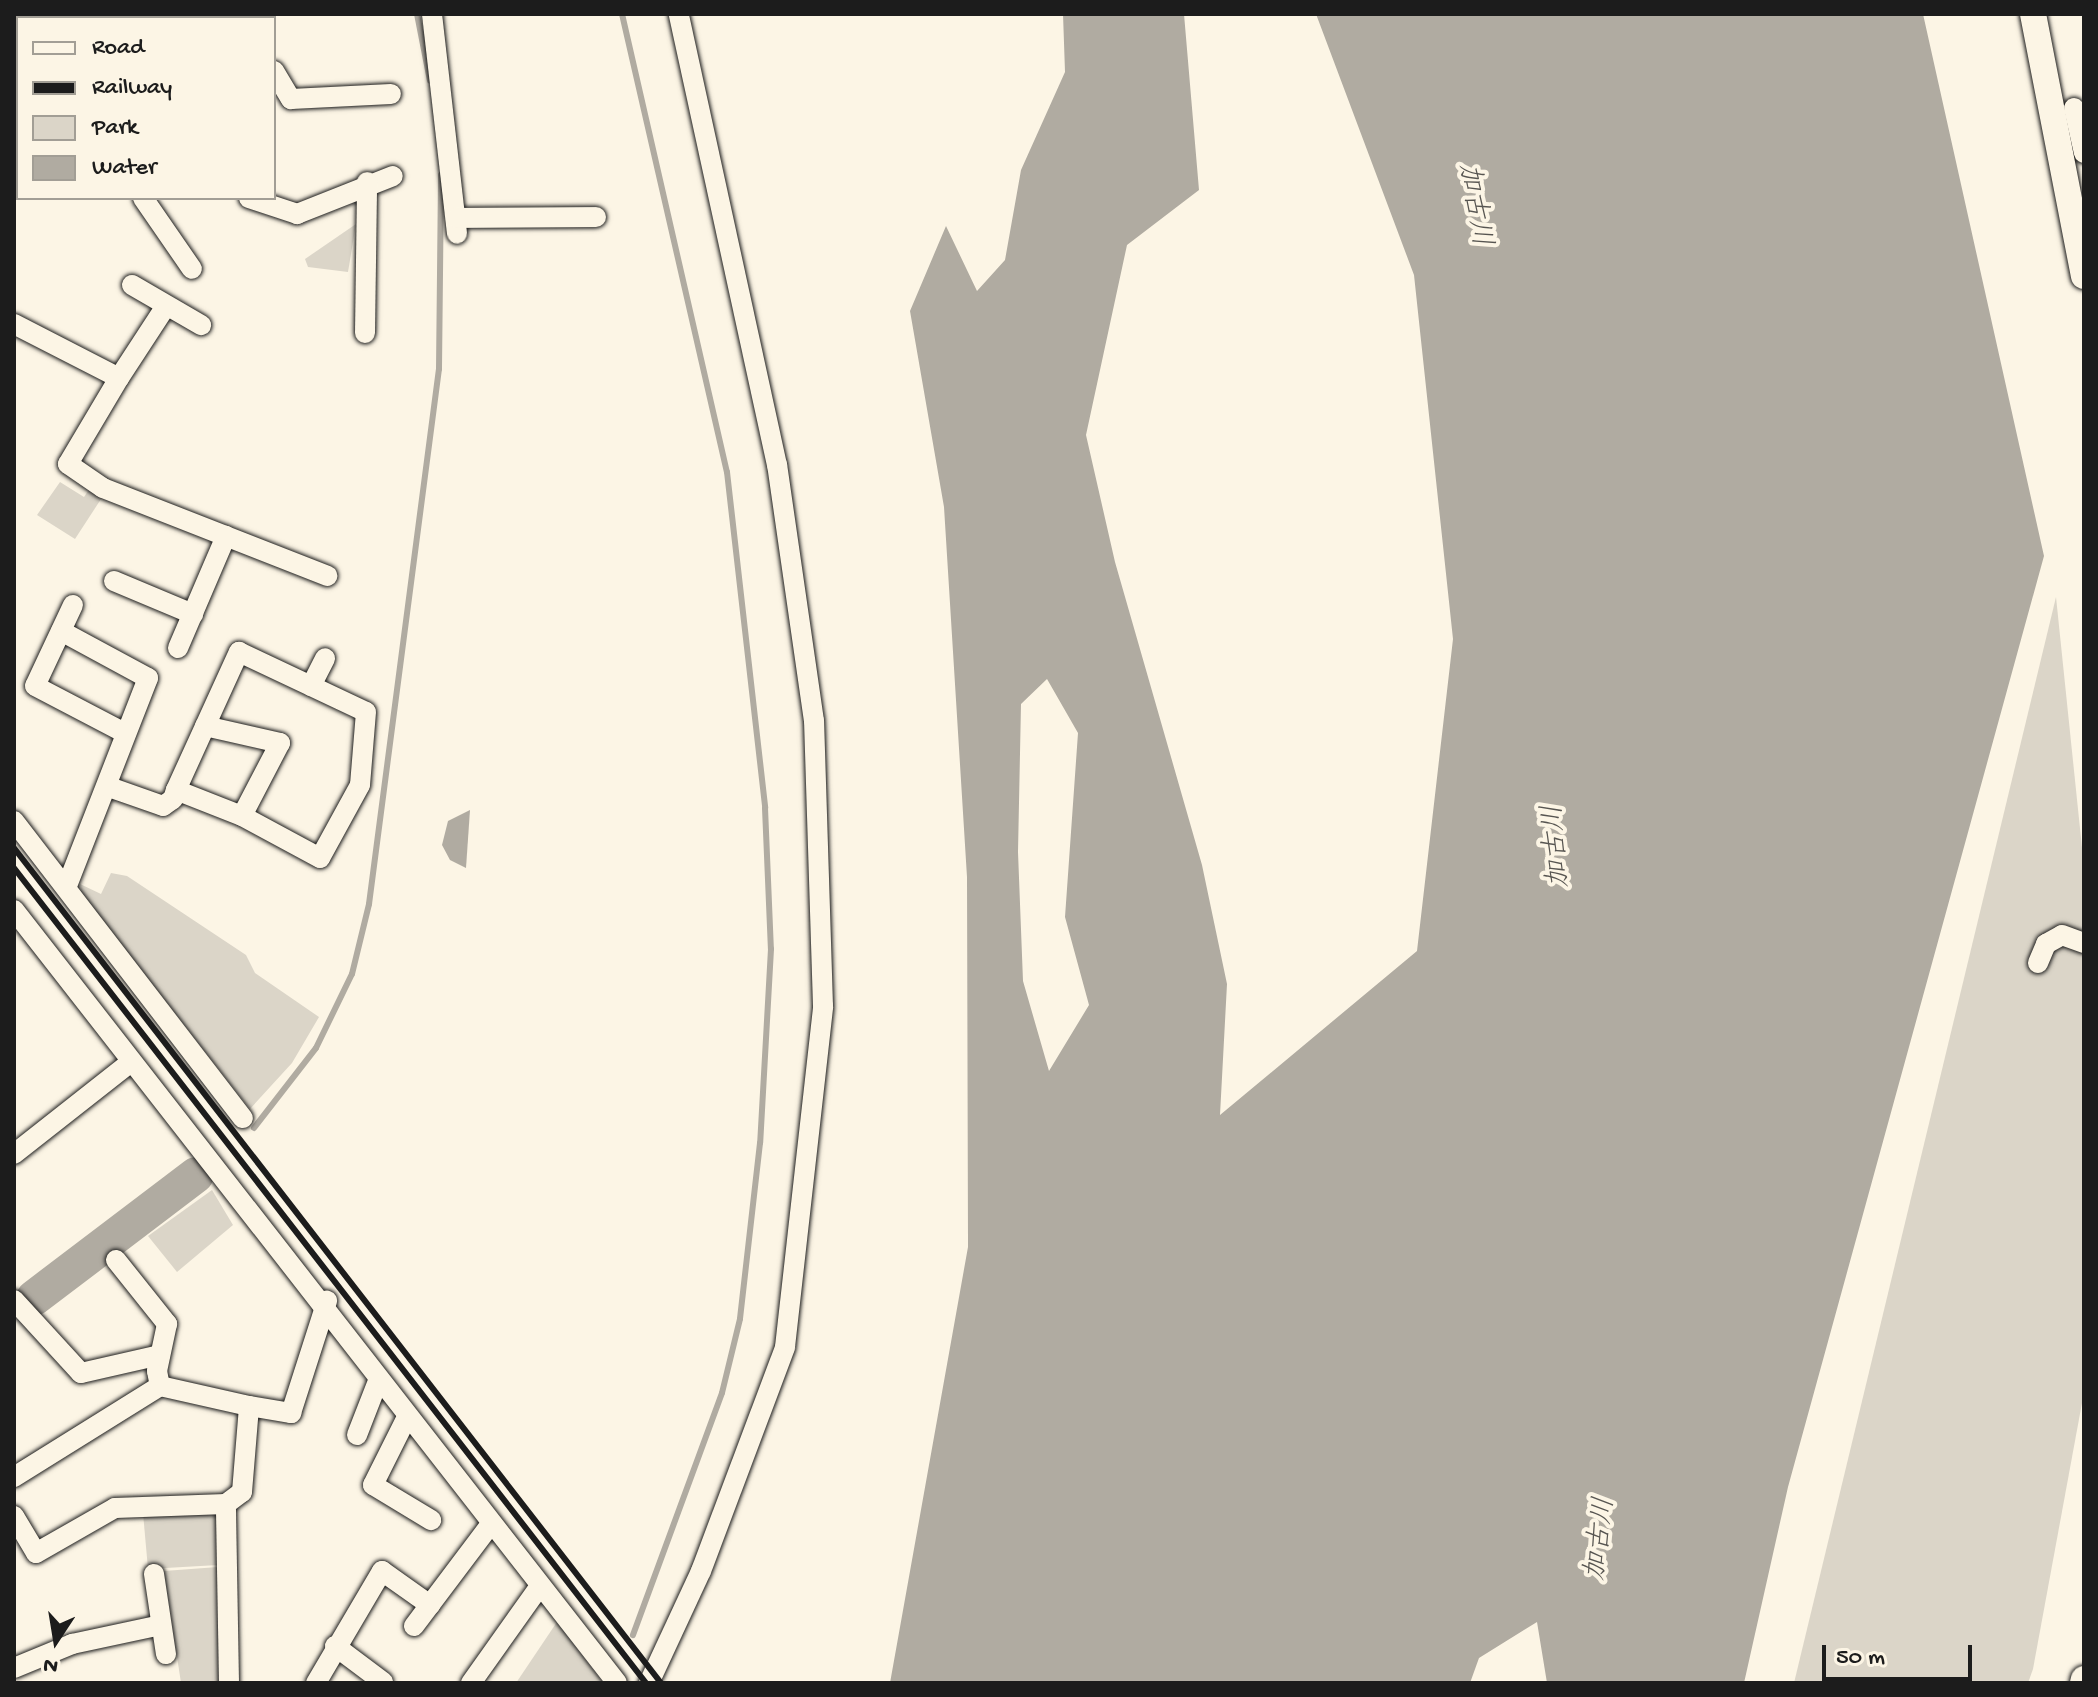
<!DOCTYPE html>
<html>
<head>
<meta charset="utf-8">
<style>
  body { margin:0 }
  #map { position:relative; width:2098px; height:1697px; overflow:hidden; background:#fcf5e5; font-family:"Gochi Hand","Klee One",sans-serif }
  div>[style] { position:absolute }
  .green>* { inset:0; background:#dbd5c8 }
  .water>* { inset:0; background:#b0aba1 }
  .stream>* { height:6px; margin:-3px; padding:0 3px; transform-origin:3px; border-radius:3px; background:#b0aba1 }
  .river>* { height:36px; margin:-18px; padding:0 18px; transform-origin:18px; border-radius:18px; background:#b0aba1 }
  .roads { filter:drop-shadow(0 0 2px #1c1c1c) drop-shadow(0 0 2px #1c1c1c) }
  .minor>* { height:20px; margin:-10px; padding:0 10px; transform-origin:10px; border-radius:10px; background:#fcf5e5 }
  .major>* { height:26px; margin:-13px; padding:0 13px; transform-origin:13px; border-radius:13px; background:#fcf5e5 }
  .rail>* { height:6px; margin:-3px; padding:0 3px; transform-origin:3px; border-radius:3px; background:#1c1c1c }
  span { translate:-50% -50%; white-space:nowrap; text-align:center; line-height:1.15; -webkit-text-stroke:8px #fcf5e5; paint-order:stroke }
  .water-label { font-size:28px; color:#575551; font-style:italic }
  .frame { position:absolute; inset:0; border:16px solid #1c1c1c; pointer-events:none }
  .legend { position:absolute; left:16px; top:16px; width:260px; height:184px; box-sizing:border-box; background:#fcf5e5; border:2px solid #a29e95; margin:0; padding:10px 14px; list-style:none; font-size:24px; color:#1c1c1c }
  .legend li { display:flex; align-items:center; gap:16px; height:40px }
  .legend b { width:40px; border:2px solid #a29e95 }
  .north { position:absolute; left:16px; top:1601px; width:80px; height:80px; -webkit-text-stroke:6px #fcf5e5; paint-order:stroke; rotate:192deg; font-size:22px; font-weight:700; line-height:32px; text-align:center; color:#1c1c1c }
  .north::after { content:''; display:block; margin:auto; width:28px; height:36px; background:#1c1c1c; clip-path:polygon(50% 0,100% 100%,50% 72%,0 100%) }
  .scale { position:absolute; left:1822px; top:1645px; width:150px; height:36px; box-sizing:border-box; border:4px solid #1c1c1c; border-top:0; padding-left:10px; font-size:24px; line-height:28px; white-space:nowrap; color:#1c1c1c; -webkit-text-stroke:6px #fcf5e5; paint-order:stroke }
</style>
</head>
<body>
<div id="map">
  <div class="green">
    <div style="clip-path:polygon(356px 224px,348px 272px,308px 267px,305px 259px)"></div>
    <div style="clip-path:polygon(60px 482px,84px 497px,90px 488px,103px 496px,75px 539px,37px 515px)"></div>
    <div style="clip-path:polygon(2056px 597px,2084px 867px,2084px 1392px,2033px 1669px,2028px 1683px,1794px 1683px)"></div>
    <div style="clip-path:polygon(111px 873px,127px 876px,246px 955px,255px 973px,319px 1017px,292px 1063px,250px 1109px,81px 893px,80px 884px,101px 894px)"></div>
    <div style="clip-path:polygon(212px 1190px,233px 1225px,177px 1272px,148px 1236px)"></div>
    <div style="clip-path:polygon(211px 1508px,219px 1517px,218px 1565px,148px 1569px,143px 1513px)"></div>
    <div style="clip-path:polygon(218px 1567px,222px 1683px,181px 1683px,164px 1571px)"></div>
    <div style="clip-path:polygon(557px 1622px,603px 1683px,516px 1683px)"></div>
  </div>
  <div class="water">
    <div style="clip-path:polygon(evenodd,1063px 14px,1184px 14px,1199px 190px,1127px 245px,1086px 435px,1115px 562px,1202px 865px,1227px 984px,1220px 1115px,1417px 951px,1453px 639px,1414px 275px,1316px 14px,1923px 14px,2044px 556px,1788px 1487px,1744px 1683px,1547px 1683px,1537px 1622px,1479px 1658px,1470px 1683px,890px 1683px,968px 1247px,967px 877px,944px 507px,910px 311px,946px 226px,977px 291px,1005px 260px,1021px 170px,1065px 72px,1063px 14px,1047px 679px,1078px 733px,1065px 917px,1089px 1005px,1049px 1071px,1023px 981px,1018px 852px,1021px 704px,1047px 679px)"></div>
    <div style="clip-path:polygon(470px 810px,466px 868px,450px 860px,442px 845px,448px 821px)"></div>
  </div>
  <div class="stream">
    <div style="left:417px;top:14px;width:68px;rotate:79deg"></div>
    <div style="left:622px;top:14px;width:470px;rotate:77.1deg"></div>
    <div style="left:727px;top:472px;width:338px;rotate:83.5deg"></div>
    <div style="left:765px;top:808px;width:141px;rotate:87.6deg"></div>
    <div style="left:771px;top:949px;width:194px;rotate:93.2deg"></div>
    <div style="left:760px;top:1143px;width:177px;rotate:96.5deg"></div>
    <div style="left:740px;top:1319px;width:76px;rotate:103.7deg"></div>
    <div style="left:722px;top:1393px;width:258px;rotate:110.2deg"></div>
    <div style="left:20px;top:18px;width:4px;rotate:-90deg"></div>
    <div style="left:138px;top:18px;width:6px;rotate:-39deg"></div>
    <div style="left:254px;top:1128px;width:101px;rotate:-52.2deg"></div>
    <div style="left:316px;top:1048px;width:82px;rotate:-64.1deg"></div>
    <div style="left:352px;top:974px;width:72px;rotate:-76.3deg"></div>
    <div style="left:369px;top:904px;width:540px;rotate:-82.55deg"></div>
    <div style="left:439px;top:369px;width:194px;rotate:-89.4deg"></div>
  </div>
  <div class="river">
    <div style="left:34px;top:1298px;width:203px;rotate:-37.2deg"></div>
  </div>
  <div class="roads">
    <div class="minor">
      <div style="left:237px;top:14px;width:5px;rotate:53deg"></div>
      <div style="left:432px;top:14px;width:221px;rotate:83.5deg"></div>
      <div style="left:154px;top:18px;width:7px;rotate:-34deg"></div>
      <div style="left:274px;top:71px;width:33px;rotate:59deg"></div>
      <div style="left:291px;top:99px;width:100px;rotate:-2.9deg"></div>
      <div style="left:14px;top:94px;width:4px;rotate:27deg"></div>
      <div style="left:2074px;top:108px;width:46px;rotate:77.5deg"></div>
      <div style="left:14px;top:175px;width:14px;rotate:-73deg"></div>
      <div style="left:143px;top:198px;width:86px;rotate:55.4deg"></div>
      <div style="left:249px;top:198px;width:51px;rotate:18.4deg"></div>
      <div style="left:297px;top:214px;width:103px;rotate:-21.6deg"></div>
      <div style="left:457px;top:218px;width:139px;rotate:-0.4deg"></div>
      <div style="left:132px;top:285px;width:80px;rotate:30.1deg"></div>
      <div style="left:14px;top:324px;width:118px;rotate:27.2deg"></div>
      <div style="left:119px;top:378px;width:100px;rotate:120.7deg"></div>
      <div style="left:68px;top:464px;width:42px;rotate:34.4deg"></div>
      <div style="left:103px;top:488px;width:241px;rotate:21.4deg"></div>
      <div style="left:365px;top:333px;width:151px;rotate:-89.2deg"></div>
      <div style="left:119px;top:378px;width:86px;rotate:-56.9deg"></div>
      <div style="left:114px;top:581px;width:86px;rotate:22.7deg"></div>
      <div style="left:73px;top:605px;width:89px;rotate:115.1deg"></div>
      <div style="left:35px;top:686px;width:102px;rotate:27.6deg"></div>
      <div style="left:61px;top:631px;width:99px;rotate:28.4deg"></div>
      <div style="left:148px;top:678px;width:225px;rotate:111.3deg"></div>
      <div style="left:178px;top:648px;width:122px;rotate:-66.8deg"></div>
      <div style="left:311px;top:686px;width:31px;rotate:-63deg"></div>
      <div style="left:205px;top:726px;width:77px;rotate:12.8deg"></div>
      <div style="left:280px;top:743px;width:82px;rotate:117.5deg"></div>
      <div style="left:109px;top:787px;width:57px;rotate:19.4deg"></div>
      <div style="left:163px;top:806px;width:12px;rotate:-35deg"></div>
      <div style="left:173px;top:799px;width:9px;rotate:-72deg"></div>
      <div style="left:176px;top:790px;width:152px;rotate:-65.5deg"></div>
      <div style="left:239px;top:652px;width:140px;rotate:25.3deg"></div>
      <div style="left:366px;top:712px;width:73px;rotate:94.7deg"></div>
      <div style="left:360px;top:785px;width:83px;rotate:118.7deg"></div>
      <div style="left:320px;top:858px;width:89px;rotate:-151.7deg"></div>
      <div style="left:242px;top:816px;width:71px;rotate:-158.5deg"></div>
      <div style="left:14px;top:821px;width:375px;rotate:52.4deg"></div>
      <div style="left:14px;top:910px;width:980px;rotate:52.04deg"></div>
      <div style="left:2038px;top:963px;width:21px;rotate:-67deg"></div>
      <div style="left:2046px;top:944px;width:18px;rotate:-29deg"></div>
      <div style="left:2062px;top:935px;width:23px;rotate:20deg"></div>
      <div style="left:14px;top:1154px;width:149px;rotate:-38.2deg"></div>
      <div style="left:116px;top:1260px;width:82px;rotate:51.4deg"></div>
      <div style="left:167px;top:1324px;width:48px;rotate:102deg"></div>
      <div style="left:157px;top:1371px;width:15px;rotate:79deg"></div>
      <div style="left:14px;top:1300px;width:99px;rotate:47.5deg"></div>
      <div style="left:81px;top:1373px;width:81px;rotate:-12.8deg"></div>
      <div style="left:407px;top:1417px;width:76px;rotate:116.6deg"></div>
      <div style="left:373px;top:1485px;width:68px;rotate:31.1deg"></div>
      <div style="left:357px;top:1435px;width:58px;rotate:-68.7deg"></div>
      <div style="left:14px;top:1477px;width:172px;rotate:-31.9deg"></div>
      <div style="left:160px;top:1386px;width:91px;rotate:12.7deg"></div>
      <div style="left:14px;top:1516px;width:43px;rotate:59.3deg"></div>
      <div style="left:36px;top:1553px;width:91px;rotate:-29.7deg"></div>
      <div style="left:115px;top:1508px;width:111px;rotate:-2.1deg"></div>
      <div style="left:154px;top:1574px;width:81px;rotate:81.5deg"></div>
      <div style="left:414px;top:1626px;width:128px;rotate:-53deg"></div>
      <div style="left:335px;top:1646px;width:60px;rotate:36.9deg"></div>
      <div style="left:14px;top:1668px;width:63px;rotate:-22.5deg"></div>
      <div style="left:72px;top:1644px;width:91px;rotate:-12.1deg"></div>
      <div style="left:229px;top:1683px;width:179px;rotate:-91deg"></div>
      <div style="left:226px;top:1504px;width:20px;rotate:-37deg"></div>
      <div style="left:242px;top:1492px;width:86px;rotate:-85.3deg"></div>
      <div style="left:249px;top:1406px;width:43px;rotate:9.5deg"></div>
      <div style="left:291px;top:1413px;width:118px;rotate:-72.2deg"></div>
      <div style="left:316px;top:1683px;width:130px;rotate:-59.5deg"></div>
      <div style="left:382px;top:1571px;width:59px;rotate:35.3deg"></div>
      <div style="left:471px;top:1683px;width:119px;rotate:-54.6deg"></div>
      <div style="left:649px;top:1683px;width:123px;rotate:-65.1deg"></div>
      <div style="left:701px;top:1571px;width:239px;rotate:-69.4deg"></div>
      <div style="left:785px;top:1347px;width:343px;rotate:-83.6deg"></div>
      <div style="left:823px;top:1006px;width:285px;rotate:-91.8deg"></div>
      <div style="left:814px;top:721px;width:259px;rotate:-98.2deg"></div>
      <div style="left:777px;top:465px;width:462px;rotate:-102.3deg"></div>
    </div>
    <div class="major">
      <div style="left:2033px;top:14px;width:267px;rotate:79deg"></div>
      <div style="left:2083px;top:1683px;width:4px;rotate:-76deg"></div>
    </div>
  </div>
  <div class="rail">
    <div style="left:14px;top:848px;width:1056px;rotate:52.23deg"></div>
    <div style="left:14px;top:868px;width:1031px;rotate:52.21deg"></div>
  </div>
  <div class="water-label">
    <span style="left:1473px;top:205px;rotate:80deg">加古川</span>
    <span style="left:1558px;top:846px;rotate:-95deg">加古川</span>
    <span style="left:1602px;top:1539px;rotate:-83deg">加古川</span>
  </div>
  <div class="frame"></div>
  <ul class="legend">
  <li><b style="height:10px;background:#fcf5e5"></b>Road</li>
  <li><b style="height:10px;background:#1c1c1c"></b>Railway</li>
  <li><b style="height:22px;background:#dbd5c8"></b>Park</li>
  <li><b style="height:22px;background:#b0aba1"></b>Water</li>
  </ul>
  <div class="north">N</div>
  <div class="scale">50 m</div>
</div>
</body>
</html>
